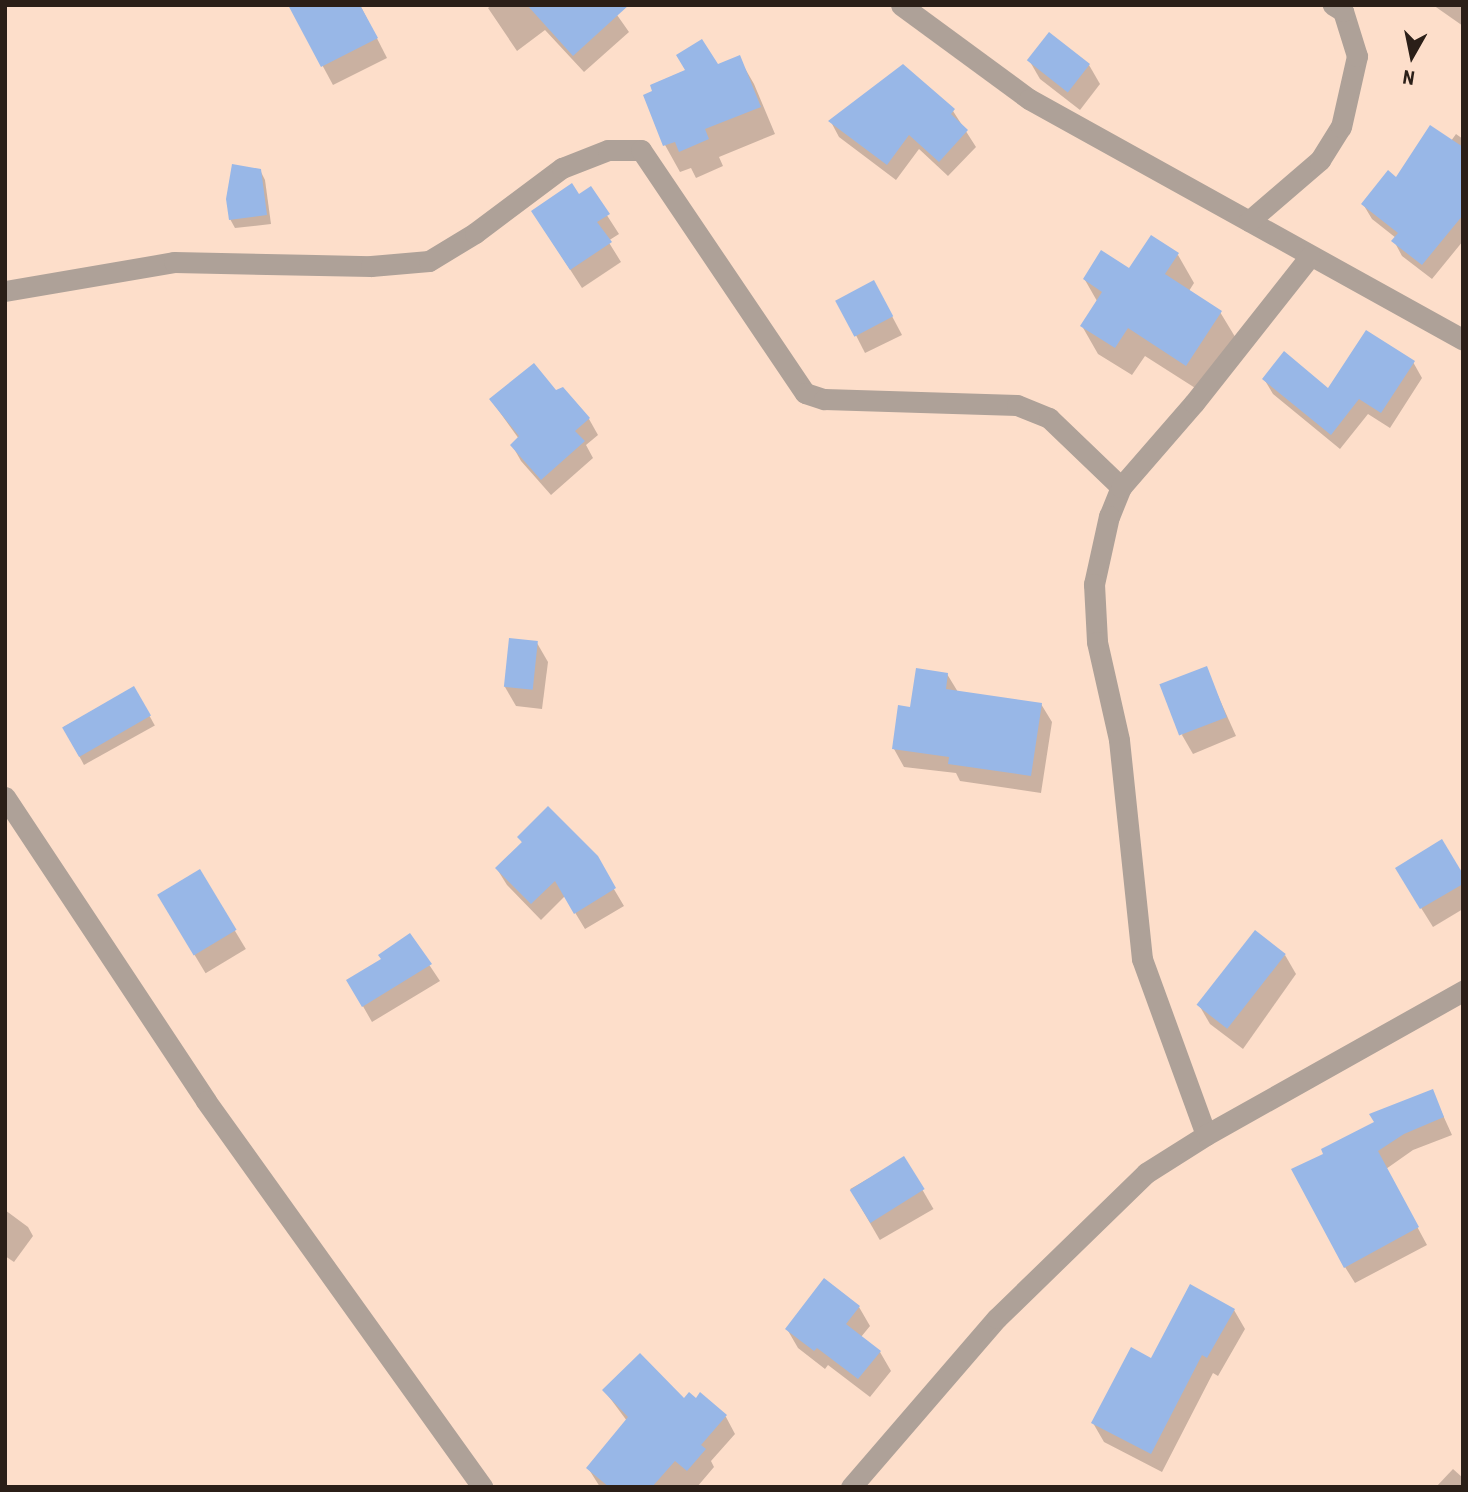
<!DOCTYPE html>
<html>
<head>
<meta charset="utf-8">
<style>
  body { margin:0 }
  #map { position:relative; width:1468px; height:1492px; overflow:hidden; background:#fddeca; font-family:"Roboto Condensed",sans-serif }
  div>[style] { position:absolute }
  .shadow>* { inset:0; background:#0003; transform-origin:0 0 }
  .building>* { inset:0; background:#98b7e7; transform-origin:0 0 }
  .minor>* { height:21px; margin:-10.5px; padding:0 10.5px; transform-origin:10.5px; border-radius:10.5px; background:#aea198 }
  span { translate:-50% -50%; white-space:nowrap; text-align:center; line-height:1.15; -webkit-text-stroke:7px #fddeca; paint-order:stroke }
  .frame { position:absolute; inset:0; border:7px solid #2b1f18; pointer-events:none }
  .north { position:absolute; left:1377px; top:21px; width:70px; height:70px; -webkit-text-stroke:5px #fddeca; paint-order:stroke; rotate:189deg; font-size:19px; font-weight:700; line-height:28px; text-align:center; color:#2b1f18 }
  .north::after { content:''; display:block; margin:auto; width:24px; height:32px; background:#2b1f18; clip-path:polygon(50% 0,100% 100%,50% 72%,0 100%) }
</style>
</head>
<body>
<div id="map">
  <div class="shadow">
    <div style="clip-path:polygon(360px 5px,387px 58px,333px 85px,293px 11px)"></div>
    <div style="clip-path:polygon(492px 5px,610px 5px,629px 32px,584px 72px,545px 30px,517px 51px,488px 8px)"></div>
    <div style="clip-path:polygon(1433px 5px,1463px 5px,1463px 26px)"></div>
    <div style="clip-path:polygon(1050px 34px,1089px 65px,1100px 84px,1080px 110px,1040px 79px,1029px 60px)"></div>
    <div style="clip-path:polygon(739px 58px,754px 84px,775px 134px,719px 157px,723px 166px,696px 178px,691px 168px,680px 172px,665px 145px,687px 71px,718px 66px)"></div>
    <div style="clip-path:polygon(953px 111px,976px 147px,948px 176px,919px 149px,896px 180px,839px 137px,831px 122px)"></div>
    <div style="clip-path:polygon(1456px 134px,1463px 139px,1463px 241px,1432px 279px,1402px 256px,1394px 241px,1396px 238px,1372px 219px,1363px 204px,1451px 141px)"></div>
    <div style="clip-path:polygon(260px 170px,265px 180px,271px 224px,235px 228px,230px 219px)"></div>
    <div style="clip-path:polygon(590px 189px,619px 234px,608px 241px,621px 262px,582px 288px,533px 212px,579px 197px)"></div>
    <div style="clip-path:polygon(1178px 255px,1194px 283px,1189px 291px,1220px 312px,1237px 340px,1203px 393px,1145px 356px,1132px 375px,1098px 354px,1082px 326px,1097px 301px,1085px 280px,1130px 270px)"></div>
    <div style="clip-path:polygon(838px 300px,884px 301px,902px 335px,865px 353px)"></div>
    <div style="clip-path:polygon(1413px 362px,1422px 378px,1390px 428px,1368px 414px,1340px 449px,1273px 394px,1264px 379px,1328px 391px)"></div>
    <div style="clip-path:polygon(556px 392px,589px 419px,598px 435px,586px 445px,593px 458px,551px 495px,521px 461px,512px 445px,519px 439px,491px 400px)"></div>
    <div style="clip-path:polygon(537px 643px,548px 662px,542px 709px,516px 706px,505px 687px)"></div>
    <div style="clip-path:polygon(1206px 669px,1236px 736px,1193px 754px,1182px 735px)"></div>
    <div style="clip-path:polygon(947px 674px,958px 692px,1041px 704px,1052px 722px,1041px 793px,960px 781px,956px 773px,904px 767px,894px 749px,912px 709px)"></div>
    <div style="left:134px;top:688px;width:43px;height:81px;rotate:61deg"></div>
    <div style="clip-path:polygon(519px 837px,596px 859px,624px 906px,585px 929px,565px 896px,541px 920px,507px 885px,497px 869px,523px 844px)"></div>
    <div style="left:199px;top:871px;width:91px;height:47px;rotate:59deg"></div>
    <div style="clip-path:polygon(1463px 877px,1463px 909px,1433px 927px,1408px 887px)"></div>
    <div style="clip-path:polygon(410px 936px,440px 981px,372px 1022px,348px 980px,383px 960px)"></div>
    <div style="clip-path:polygon(1285px 955px,1296px 974px,1243px 1049px,1210px 1024px,1199px 1005px)"></div>
    <div style="clip-path:polygon(1432px 1091px,1452px 1135px,1413px 1150px,1386px 1169px,1427px 1245px,1355px 1283px,1345px 1267px,1326px 1155px)"></div>
    <div style="left:904px;top:1158px;width:59px;height:62px;rotate:60deg"></div>
    <div style="clip-path:polygon(5px 1210px,28px 1227px,33px 1236px,14px 1262px,5px 1256px)"></div>
    <div style="clip-path:polygon(859px 1307px,870px 1326px,861px 1337px,880px 1352px,891px 1371px,870px 1397px,828px 1365px,825px 1369px,798px 1348px,787px 1329px)"></div>
    <div style="clip-path:polygon(1234px 1310px,1245px 1329px,1218px 1376px,1213px 1373px,1162px 1472px,1104px 1442px,1093px 1423px,1152px 1360px)"></div>
    <div style="clip-path:polygon(604px 1390px,684px 1400px,696px 1400px,700px 1395px,726px 1417px,735px 1434px,711px 1461px,714px 1467px,697px 1487px,600px 1487px,588px 1468px,627px 1421px)"></div>
    <div style="clip-path:polygon(1453px 1469px,1463px 1478px,1463px 1487px,1436px 1487px)"></div>
  </div>
  <div class="building">
    <div style="clip-path:polygon(288px 5px,360px 5px,378px 38px,321px 67px)"></div>
    <div style="clip-path:polygon(527px 5px,629px 5px,573px 56px)"></div>
    <div style="left:1049px;top:32px;width:52px;height:36px;rotate:38deg"></div>
    <div style="clip-path:polygon(702px 39px,718px 64px,740px 55px,761px 107px,705px 129px,709px 139px,679px 152px,675px 142px,663px 146px,643px 95px,652px 91px,650px 85px,685px 70px,676px 55px)"></div>
    <div style="clip-path:polygon(903px 64px,955px 109px,951px 114px,968px 130px,939px 162px,909px 135px,887px 165px,828px 121px)"></div>
    <div style="clip-path:polygon(1430px 125px,1463px 147px,1463px 215px,1422px 265px,1391px 241px,1398px 233px,1361px 204px,1388px 170px,1396px 177px)"></div>
    <div style="clip-path:polygon(232px 164px,261px 169px,267px 215px,229px 220px,226px 199px)"></div>
    <div style="clip-path:polygon(572px 183px,579px 194px,591px 186px,610px 214px,597px 222px,612px 242px,570px 270px,531px 211px)"></div>
    <div style="clip-path:polygon(1151px 235px,1179px 253px,1165px 274px,1222px 311px,1186px 366px,1128px 328px,1115px 348px,1080px 326px,1102px 292px,1083px 279px,1101px 250px,1129px 268px)"></div>
    <div style="left:874px;top:280px;width:41px;height:44px;rotate:62deg"></div>
    <div style="clip-path:polygon(1366px 330px,1415px 361px,1381px 413px,1359px 399px,1331px 435px,1262px 379px,1284px 351px,1328px 388px)"></div>
    <div style="clip-path:polygon(534px 363px,556px 390px,563px 387px,590px 418px,575px 431px,585px 441px,541px 480px,510px 445px,519px 436px,489px 399px)"></div>
    <div style="left:509px;top:638px;width:29px;height:49px;rotate:6deg"></div>
    <div style="left:1207px;top:666px;width:55px;height:51px;rotate:69deg"></div>
    <div style="clip-path:polygon(916px 668px,948px 673px,946px 689px,1042px 703px,1031px 776px,948px 764px,949px 757px,892px 749px,898px 705px,910px 707px)"></div>
    <div style="left:134px;top:686px;width:34px;height:83px;rotate:60deg"></div>
    <div style="clip-path:polygon(548px 806px,598px 856px,616px 888px,574px 914px,555px 881px,531px 904px,495px 868px,522px 842px,517px 837px)"></div>
    <div style="clip-path:polygon(1442px 839px,1463px 874px,1463px 884px,1420px 909px,1395px 868px)"></div>
    <div style="left:200px;top:869px;width:71px;height:50px;rotate:59deg"></div>
    <div style="left:1255px;top:930px;width:39px;height:95px;rotate:38deg"></div>
    <div style="clip-path:polygon(410px 933px,432px 964px,362px 1007px,346px 980px,381px 959px,378px 955px)"></div>
    <div style="clip-path:polygon(1433px 1089px,1444px 1117px,1404px 1134px,1378px 1151px,1419px 1227px,1344px 1268px,1291px 1169px,1323px 1154px,1321px 1149px,1374px 1122px,1369px 1114px)"></div>
    <div style="left:904px;top:1156px;width:39px;height:64px;rotate:58deg"></div>
    <div style="clip-path:polygon(824px 1278px,860px 1306px,846px 1324px,881px 1351px,858px 1379px,817px 1348px,814px 1351px,785px 1329px)"></div>
    <div style="clip-path:polygon(1190px 1284px,1235px 1309px,1207px 1358px,1202px 1355px,1151px 1454px,1091px 1423px,1131px 1347px,1151px 1358px)"></div>
    <div style="clip-path:polygon(640px 1353px,684px 1398px,689px 1392px,696px 1398px,700px 1392px,727px 1415px,701px 1445px,706px 1449px,687px 1471px,675px 1461px,652px 1487px,609px 1487px,586px 1468px,628px 1417px,602px 1390px)"></div>
  </div>
  <div class="minor">
    <div style="left:901px;top:5px;width:159px;rotate:36.3deg"></div>
    <div style="left:1029px;top:99px;width:496px;rotate:29deg"></div>
    <div style="left:1249px;top:221px;width:94px;rotate:-40.7deg"></div>
    <div style="left:1320px;top:160px;width:39px;rotate:-58deg"></div>
    <div style="left:1341px;top:127px;width:73px;rotate:-77.3deg"></div>
    <div style="left:1357px;top:56px;width:47px;rotate:-107.3deg"></div>
    <div style="left:1343px;top:11px;width:12px;rotate:-149deg"></div>
    <div style="left:5px;top:291px;width:171px;rotate:-9.7deg"></div>
    <div style="left:174px;top:262px;width:197px;rotate:1.2deg"></div>
    <div style="left:371px;top:266px;width:58px;rotate:-4.9deg"></div>
    <div style="left:429px;top:261px;width:54px;rotate:-31.3deg"></div>
    <div style="left:475px;top:233px;width:109px;rotate:-36.8deg"></div>
    <div style="left:562px;top:168px;width:49px;rotate:-21.4deg"></div>
    <div style="left:608px;top:150px;width:33px"></div>
    <div style="left:641px;top:150px;width:293px;rotate:56deg"></div>
    <div style="left:805px;top:393px;width:20px;rotate:18deg"></div>
    <div style="left:824px;top:399px;width:193px;rotate:1.8deg"></div>
    <div style="left:1017px;top:405px;width:35px;rotate:22deg"></div>
    <div style="left:1049px;top:418px;width:100px;rotate:43.8deg"></div>
    <div style="left:1121px;top:487px;width:31px;rotate:112deg"></div>
    <div style="left:1109px;top:516px;width:70px;rotate:102.4deg"></div>
    <div style="left:1094px;top:584px;width:58px;rotate:87deg"></div>
    <div style="left:1097px;top:642px;width:100px;rotate:77.3deg"></div>
    <div style="left:1119px;top:740px;width:220px;rotate:84deg"></div>
    <div style="left:1142px;top:959px;width:187px;rotate:70deg"></div>
    <div style="left:1121px;top:487px;width:111px;rotate:-49deg"></div>
    <div style="left:1194px;top:403px;width:187px;rotate:-51.7deg"></div>
    <div style="left:5px;top:797px;width:364px;rotate:56.5deg"></div>
    <div style="left:206px;top:1101px;width:475px;rotate:54.4deg"></div>
    <div style="left:851px;top:1487px;width:223px;rotate:-49.2deg"></div>
    <div style="left:997px;top:1318px;width:208px;rotate:-44.2deg"></div>
    <div style="left:1146px;top:1173px;width:71px;rotate:-32.3deg"></div>
    <div style="left:1206px;top:1135px;width:295px;rotate:-29.3deg"></div>
  </div>
  <div class="frame"></div>
  <div class="north">N</div>
</div>
</body>
</html>
